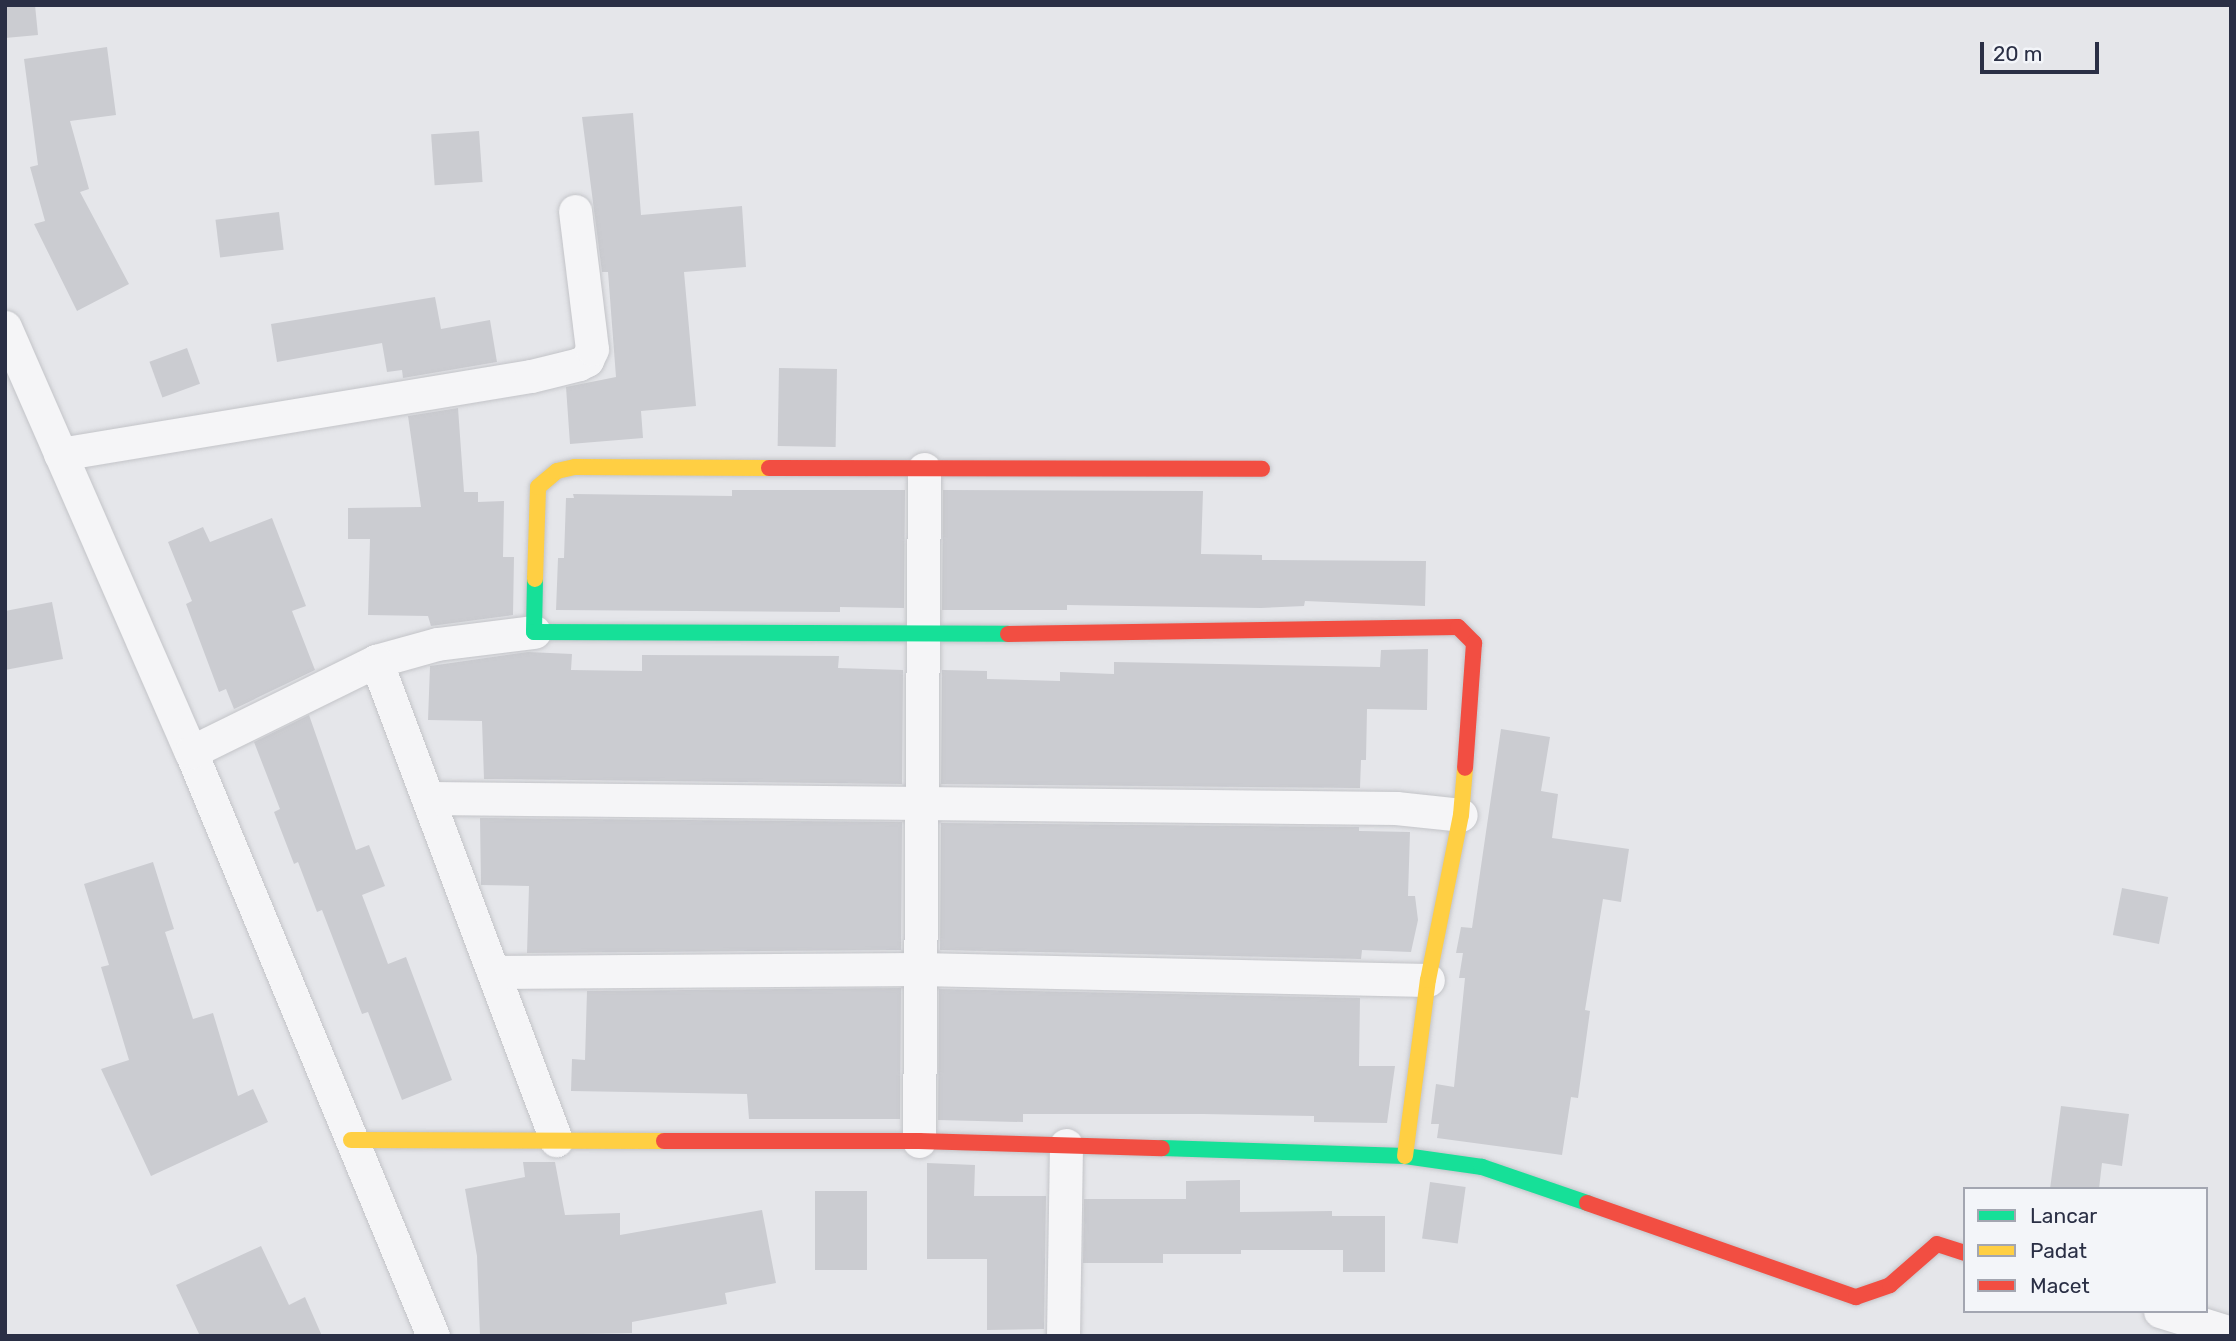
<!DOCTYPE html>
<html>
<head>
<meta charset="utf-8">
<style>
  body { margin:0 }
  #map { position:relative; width:2236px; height:1341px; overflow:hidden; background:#e5e6ea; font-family:Rubik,sans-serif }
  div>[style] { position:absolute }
  .building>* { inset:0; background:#cbccd1; transform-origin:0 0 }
  .roads { filter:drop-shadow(0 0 2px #c3c4c8) drop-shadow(0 0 2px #c3c4c8) }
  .street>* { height:33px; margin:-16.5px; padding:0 16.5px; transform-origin:16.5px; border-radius:16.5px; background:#f5f5f7 }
  .fast>* { height:16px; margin:-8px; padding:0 8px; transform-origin:8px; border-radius:8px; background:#16e098 }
  .slow>* { height:16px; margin:-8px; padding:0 8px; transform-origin:8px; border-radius:8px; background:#ffcf43 }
  .jam>* { height:16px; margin:-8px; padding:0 8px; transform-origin:8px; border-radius:8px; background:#f24e42 }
  span { translate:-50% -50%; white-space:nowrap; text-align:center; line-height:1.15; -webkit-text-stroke:5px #f3f5f9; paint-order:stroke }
  .frame { position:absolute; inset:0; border:7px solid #2a2f45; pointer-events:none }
  .legend { position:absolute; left:1963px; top:1187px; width:245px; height:126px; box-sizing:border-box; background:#f3f5f9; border:2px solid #a3a6b1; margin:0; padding:9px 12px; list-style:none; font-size:21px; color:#2a2f45 }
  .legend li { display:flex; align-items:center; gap:14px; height:35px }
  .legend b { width:35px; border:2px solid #a3a6b1 }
  .scale { position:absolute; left:1980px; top:42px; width:119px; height:32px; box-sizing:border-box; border:4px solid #2a2f45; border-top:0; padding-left:9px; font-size:21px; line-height:24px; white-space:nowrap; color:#2a2f45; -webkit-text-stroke:5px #f3f5f9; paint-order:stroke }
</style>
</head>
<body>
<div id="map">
  <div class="building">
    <div style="clip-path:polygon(5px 5px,35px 5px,38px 35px,5px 38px)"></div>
    <div style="clip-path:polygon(107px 47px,116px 115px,70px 121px,89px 189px,80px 192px,129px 284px,77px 311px,34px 224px,45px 221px,30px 167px,38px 165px,24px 59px)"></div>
    <div style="clip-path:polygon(633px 113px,641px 215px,742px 206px,746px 267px,684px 272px,696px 406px,641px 411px,643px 438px,570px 444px,566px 387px,616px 377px,608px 272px,602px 272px,582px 117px)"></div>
    <div style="left:479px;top:131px;width:51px;height:48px;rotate:86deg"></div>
    <div style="left:279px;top:212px;width:38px;height:64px;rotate:83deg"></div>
    <div style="clip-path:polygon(435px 297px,441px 329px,490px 320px,497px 362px,403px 378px,402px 370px,387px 372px,382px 343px,277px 362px,271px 324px)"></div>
    <div style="left:187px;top:348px;width:38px;height:40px;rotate:70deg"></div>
    <div style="left:779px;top:368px;width:58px;height:78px;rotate:1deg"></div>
    <div style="clip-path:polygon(458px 408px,464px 492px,478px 492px,478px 502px,504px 501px,503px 557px,514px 557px,513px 615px,431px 626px,428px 616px,368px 615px,370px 539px,348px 539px,348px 508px,421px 507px,408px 416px)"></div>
    <div style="clip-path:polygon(732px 490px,905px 490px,904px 608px,840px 607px,840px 612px,556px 610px,558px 558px,564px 558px,566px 498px,574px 498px,573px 494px,732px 496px)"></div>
    <div style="clip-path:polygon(943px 490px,1203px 491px,1201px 554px,1262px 555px,1262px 560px,1426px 561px,1425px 606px,1305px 601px,1304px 606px,1261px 608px,1067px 605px,1067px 610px,942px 610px)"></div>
    <div style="clip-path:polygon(272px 518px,306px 606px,292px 611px,315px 670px,234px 709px,226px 689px,219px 692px,186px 604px,192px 601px,168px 542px,203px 527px,210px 542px)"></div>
    <div style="clip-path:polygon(52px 602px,63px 659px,5px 670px,5px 611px)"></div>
    <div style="clip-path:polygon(1428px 649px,1427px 710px,1367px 709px,1366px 760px,1361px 760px,1360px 788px,941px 784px,942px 670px,987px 671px,987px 679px,1060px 681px,1060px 672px,1114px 674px,1114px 662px,1380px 667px,1381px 650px)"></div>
    <div style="clip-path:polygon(528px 652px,572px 654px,571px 670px,642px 671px,642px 655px,839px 656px,838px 668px,903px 670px,902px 784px,484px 779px,482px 721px,428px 720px,430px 666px)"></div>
    <div style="clip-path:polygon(309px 715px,356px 850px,369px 845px,385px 886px,362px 895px,388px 964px,406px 957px,452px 1080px,402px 1100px,368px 1012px,362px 1014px,322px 910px,317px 912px,298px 862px,294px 864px,274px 812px,280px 809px,254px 742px)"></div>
    <div style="clip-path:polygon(1501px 729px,1550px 737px,1541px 791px,1558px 794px,1552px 838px,1629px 849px,1621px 902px,1603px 899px,1585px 1010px,1590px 1011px,1578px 1098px,1571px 1097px,1562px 1155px,1437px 1138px,1439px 1124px,1431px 1124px,1436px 1084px,1454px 1087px,1465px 978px,1459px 978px,1463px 953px,1456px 953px,1461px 927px,1472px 928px)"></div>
    <div style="clip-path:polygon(480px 818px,902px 822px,901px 950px,527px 953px,529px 886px,481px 885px)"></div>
    <div style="clip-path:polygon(941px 823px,1359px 827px,1359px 831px,1410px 832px,1408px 896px,1415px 896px,1418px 920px,1411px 952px,1362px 950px,1361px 959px,940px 950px)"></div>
    <div style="clip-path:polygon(153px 862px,174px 929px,165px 932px,193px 1019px,213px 1013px,238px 1096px,253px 1089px,268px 1122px,151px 1176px,101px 1069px,129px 1060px,101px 967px,109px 965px,84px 884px)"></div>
    <div style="left:2122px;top:888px;width:47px;height:48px;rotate:11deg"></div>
    <div style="clip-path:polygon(901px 988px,900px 1119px,749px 1119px,747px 1094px,571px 1091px,572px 1059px,585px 1060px,587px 991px)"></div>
    <div style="clip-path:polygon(939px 989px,1360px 998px,1359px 1066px,1395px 1066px,1387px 1123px,1314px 1122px,1314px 1116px,1203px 1114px,1023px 1114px,1023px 1122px,938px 1120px)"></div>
    <div style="clip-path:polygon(2061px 1106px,2129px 1114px,2122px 1166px,2102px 1163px,2099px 1189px,2050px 1189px)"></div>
    <div style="clip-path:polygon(523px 1162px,555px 1162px,565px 1215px,620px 1213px,620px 1235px,762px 1210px,776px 1283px,725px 1293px,727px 1304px,632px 1322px,632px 1333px,480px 1336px,477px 1256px,465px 1189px,525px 1177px)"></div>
    <div style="clip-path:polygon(927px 1163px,975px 1165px,974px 1196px,1046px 1196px,1044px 1329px,987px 1330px,987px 1259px,927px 1259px)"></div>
    <div style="clip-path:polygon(1240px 1180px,1240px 1212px,1332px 1211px,1332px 1216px,1385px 1216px,1385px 1272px,1343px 1272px,1343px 1250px,1241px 1250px,1241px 1254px,1163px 1254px,1163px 1263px,1083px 1263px,1084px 1199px,1186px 1199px,1186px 1181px)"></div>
    <div style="left:1430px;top:1182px;width:36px;height:57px;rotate:8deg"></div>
    <div style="left:867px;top:1191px;width:79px;height:52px;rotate:90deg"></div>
    <div style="clip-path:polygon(261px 1246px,289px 1305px,305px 1297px,322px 1336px,200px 1336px,176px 1285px)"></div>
  </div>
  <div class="roads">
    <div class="street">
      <div style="left:5px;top:327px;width:464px;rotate:66.4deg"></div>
      <div style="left:191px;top:752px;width:632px;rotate:67.49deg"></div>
      <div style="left:60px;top:454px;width:477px;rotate:-9.4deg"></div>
      <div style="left:531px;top:376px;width:49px;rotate:-14deg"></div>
      <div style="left:579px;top:364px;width:9px;rotate:-27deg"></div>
      <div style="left:587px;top:360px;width:12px;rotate:-66deg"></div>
      <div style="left:592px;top:349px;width:139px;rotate:-97deg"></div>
      <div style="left:376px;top:661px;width:63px;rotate:-15.6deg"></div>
      <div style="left:437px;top:644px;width:98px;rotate:-7.1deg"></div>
      <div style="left:191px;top:752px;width:206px;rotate:-26.2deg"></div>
      <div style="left:376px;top:661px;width:512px;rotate:69.4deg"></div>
      <div style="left:428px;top:798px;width:968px;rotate:0.59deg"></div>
      <div style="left:1396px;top:808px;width:65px;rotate:6.1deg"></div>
      <div style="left:493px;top:972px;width:427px;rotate:-0.4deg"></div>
      <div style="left:920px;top:969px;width:508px;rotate:1.24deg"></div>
      <div style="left:919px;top:1141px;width:672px;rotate:-89.57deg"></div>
      <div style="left:2160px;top:1311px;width:74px;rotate:17.2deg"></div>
      <div style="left:1063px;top:1336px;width:191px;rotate:-89.1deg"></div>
    </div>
    <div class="fast">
      <div style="left:535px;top:579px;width:53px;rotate:91.1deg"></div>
      <div style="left:534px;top:632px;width:474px;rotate:0.2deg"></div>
      <div style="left:1162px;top:1148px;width:243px;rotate:1.9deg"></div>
      <div style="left:1405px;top:1156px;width:78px;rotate:8.1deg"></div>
      <div style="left:1482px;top:1167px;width:111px;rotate:18.9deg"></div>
    </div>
    <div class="slow">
      <div style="left:535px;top:579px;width:92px;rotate:-88.1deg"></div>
      <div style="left:538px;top:487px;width:25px;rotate:-40deg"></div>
      <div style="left:557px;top:471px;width:18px;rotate:-13deg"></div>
      <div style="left:575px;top:467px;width:194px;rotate:0.3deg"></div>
      <div style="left:351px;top:1140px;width:313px;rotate:0.2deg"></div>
      <div style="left:1405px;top:1156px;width:177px;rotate:-82.6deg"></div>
      <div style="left:1428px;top:980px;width:168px;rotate:-78.7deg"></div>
      <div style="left:1461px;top:815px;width:47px;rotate:-85.1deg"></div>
    </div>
    <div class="jam">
      <div style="left:769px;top:468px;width:493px;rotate:0.1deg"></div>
      <div style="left:1008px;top:634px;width:450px;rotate:-0.9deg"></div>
      <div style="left:1458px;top:627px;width:23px;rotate:45deg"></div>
      <div style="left:1474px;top:643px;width:125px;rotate:94.1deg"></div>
      <div style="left:664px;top:1141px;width:255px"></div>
      <div style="left:919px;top:1141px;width:243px;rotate:1.7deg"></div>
      <div style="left:1587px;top:1203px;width:285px;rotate:19.3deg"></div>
      <div style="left:1856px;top:1297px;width:36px;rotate:-19deg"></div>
      <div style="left:1890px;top:1285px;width:62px;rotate:-41.1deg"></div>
      <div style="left:1937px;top:1244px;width:29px;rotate:18deg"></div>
    </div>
  </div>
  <div class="frame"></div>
  <ul class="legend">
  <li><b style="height:9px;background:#16e098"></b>Lancar</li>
  <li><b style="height:9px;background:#ffcf43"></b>Padat</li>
  <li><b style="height:9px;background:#f24e42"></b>Macet</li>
  </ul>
  <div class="scale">20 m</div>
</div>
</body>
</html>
